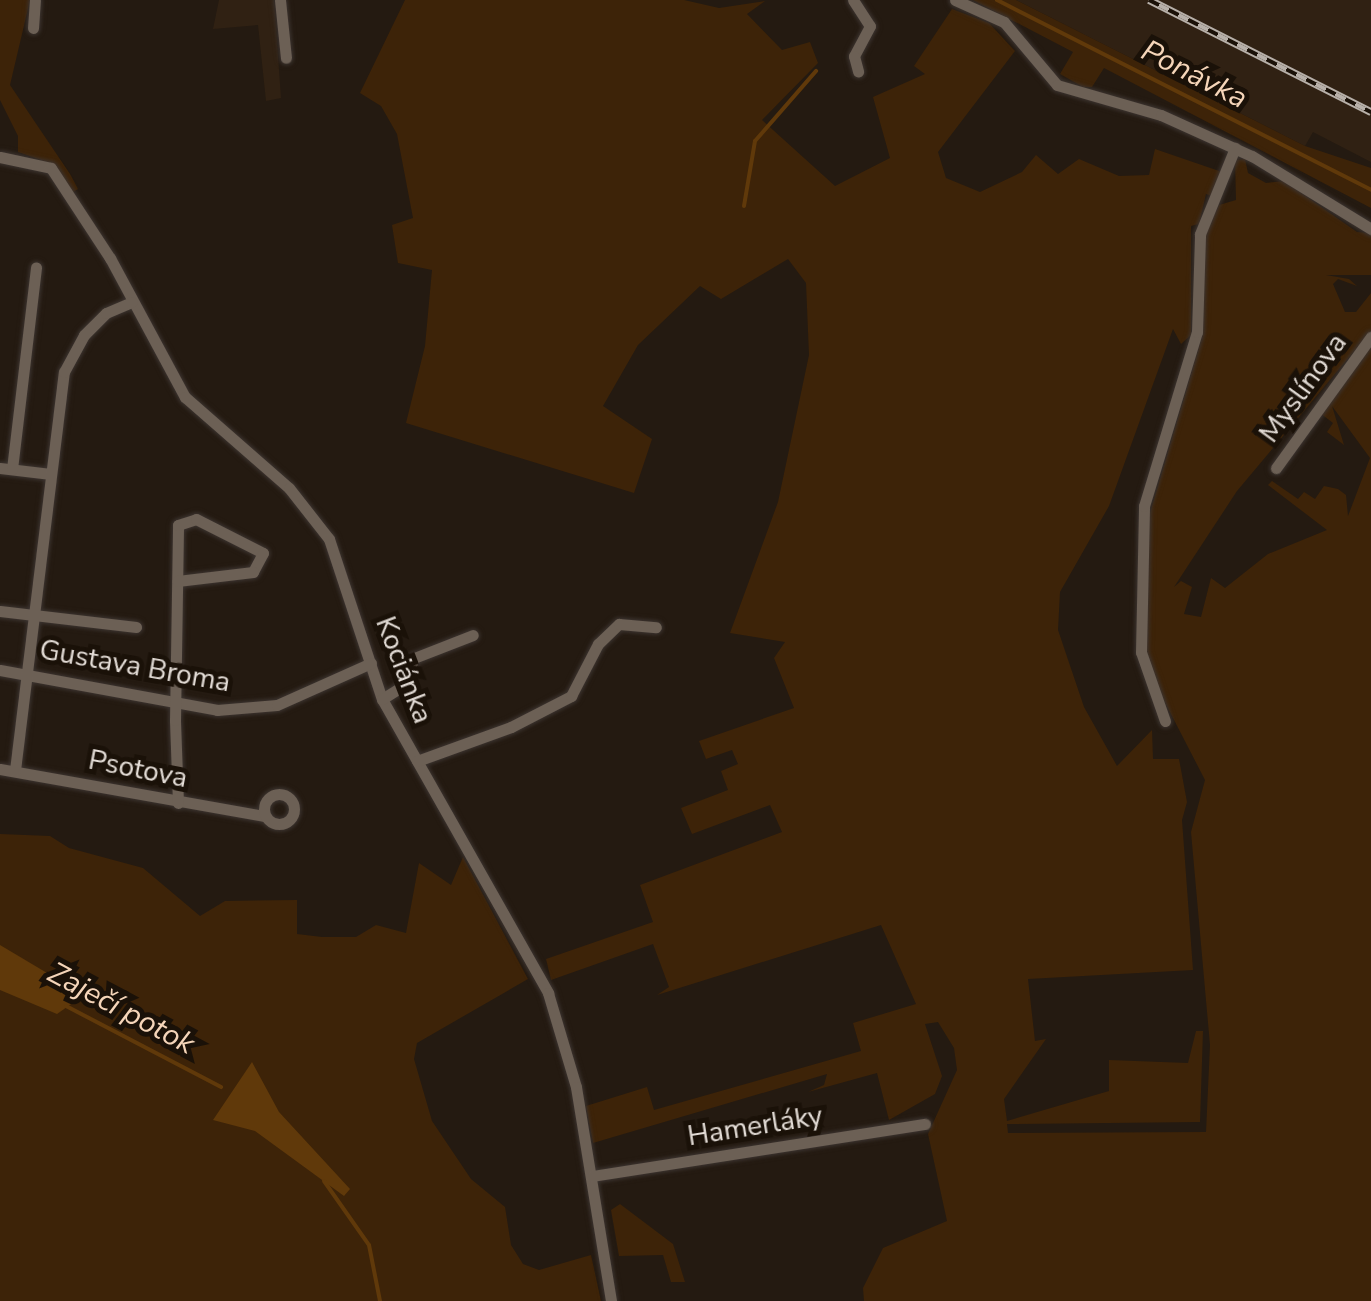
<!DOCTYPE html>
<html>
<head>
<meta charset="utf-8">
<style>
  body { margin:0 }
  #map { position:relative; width:1371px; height:1301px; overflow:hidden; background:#241a11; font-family:"Nunito Sans",sans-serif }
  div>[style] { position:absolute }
  .built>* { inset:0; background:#302113 }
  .green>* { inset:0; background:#3d2308 }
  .water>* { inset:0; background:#60390a }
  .stream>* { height:4px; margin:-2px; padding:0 2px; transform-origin:2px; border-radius:2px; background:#60390a }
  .roads { filter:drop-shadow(0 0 2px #3c3430) drop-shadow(0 0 2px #3c3430) }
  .minor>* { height:11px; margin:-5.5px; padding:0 5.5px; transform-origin:5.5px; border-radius:5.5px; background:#6c6055 }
  .minor>.ring { margin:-5.5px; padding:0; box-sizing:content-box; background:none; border:11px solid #6c6055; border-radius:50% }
  .rail>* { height:8px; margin-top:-4px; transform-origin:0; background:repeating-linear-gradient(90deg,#1a1108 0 11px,#b7b0a9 0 22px); box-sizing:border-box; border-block:2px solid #b7b0a9 }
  span { translate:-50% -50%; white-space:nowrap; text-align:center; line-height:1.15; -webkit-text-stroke:10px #1a1108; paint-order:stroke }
  .street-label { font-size:28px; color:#e3dcd6 }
  .water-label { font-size:30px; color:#f5d5b9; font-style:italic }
</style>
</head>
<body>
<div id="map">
  <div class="built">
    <div style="clip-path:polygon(219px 0,274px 0,281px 98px,266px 101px,258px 25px,213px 29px)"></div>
    <div style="clip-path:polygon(1016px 0,1371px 0,1371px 162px,1313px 132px,1305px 146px)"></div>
  </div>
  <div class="green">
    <div style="clip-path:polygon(0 0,30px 0,10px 85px,70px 174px,78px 189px,73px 192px,47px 162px,18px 152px,18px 136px,0 100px)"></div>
    <div style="clip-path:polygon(405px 0,684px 0,719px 8px,765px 1px,747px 14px,782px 50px,810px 42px,818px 63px,762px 120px,835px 186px,890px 158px,873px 97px,925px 74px,914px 66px,952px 9px,989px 23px,1015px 51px,938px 152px,946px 178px,980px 192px,1022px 172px,1036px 155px,1058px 174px,1079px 159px,1119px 176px,1149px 175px,1155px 149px,1222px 172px,1212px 196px,1206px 194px,1199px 224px,1191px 226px,1191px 335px,1181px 344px,1173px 329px,1109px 506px,1060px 592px,1058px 630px,1084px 707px,1117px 766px,1152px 730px,1153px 759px,1179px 759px,1187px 802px,1182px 820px,1193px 970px,1028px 979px,1035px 1041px,1046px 1039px,1004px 1099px,1007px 1121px,1109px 1091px,1109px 1060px,1188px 1063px,1196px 1031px,1203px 1031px,1200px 1122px,1007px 1124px,1008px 1133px,1206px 1132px,1210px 1045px,1191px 832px,1205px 780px,1157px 687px,1145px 647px,1147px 523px,1203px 334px,1204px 237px,1219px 205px,1236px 200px,1235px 160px,1245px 159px,1248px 173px,1266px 183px,1284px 181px,1357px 232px,1371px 233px,1371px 275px,1326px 275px,1349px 279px,1357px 286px,1338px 279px,1333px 284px,1345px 312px,1356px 312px,1371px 293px,1371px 331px,1237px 491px,1174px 587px,1181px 581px,1192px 587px,1184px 614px,1201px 617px,1211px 578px,1225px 588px,1268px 554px,1327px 530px,1268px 485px,1272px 481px,1298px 499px,1304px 492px,1315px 499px,1324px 486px,1338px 489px,1346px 495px,1348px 516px,1370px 458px,1332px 406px,1344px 445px,1327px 432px,1333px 423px,1320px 413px,1371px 345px,1371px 1301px,864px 1301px,863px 1288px,883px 1248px,947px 1221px,928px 1134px,957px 1070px,954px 1048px,938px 1022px,925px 1024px,942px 1076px,935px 1094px,889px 1120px,877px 1073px,808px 1092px,824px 1085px,827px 1074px,593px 1143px,586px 1106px,647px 1087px,654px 1110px,861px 1051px,853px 1023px,916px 1004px,881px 925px,657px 995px,669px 987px,653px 944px,551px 980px,546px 959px,653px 922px,640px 885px,782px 832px,770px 805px,692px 834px,681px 808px,728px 790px,721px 771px,738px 764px,732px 750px,706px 759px,699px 741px,794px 708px,774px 658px,785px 642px,730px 633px,778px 502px,809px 355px,806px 283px,788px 259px,721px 299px,700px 286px,638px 345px,603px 406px,652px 439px,634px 493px,406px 423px,425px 346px,432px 270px,398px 263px,392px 225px,413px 218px,397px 134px,381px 106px,360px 93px)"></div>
    <div style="clip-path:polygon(973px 0,1016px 0,1305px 146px,1371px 168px,1371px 208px,1104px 68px,1092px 87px,1083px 87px,1060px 74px,1073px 52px)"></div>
    <div style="clip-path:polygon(0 834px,50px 836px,69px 848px,143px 868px,200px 916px,225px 901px,297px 900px,297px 934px,322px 937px,356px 937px,376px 925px,406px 933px,419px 863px,451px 885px,463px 857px,528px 979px,417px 1043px,414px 1059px,432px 1121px,471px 1179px,505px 1207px,511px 1245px,523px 1264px,539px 1270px,591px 1255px,601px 1301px,0 1301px)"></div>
    <div style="clip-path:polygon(620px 1204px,673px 1244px,685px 1282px,671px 1282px,663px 1255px,619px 1256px,611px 1210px)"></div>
  </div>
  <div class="water">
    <div style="clip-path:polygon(0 945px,79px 992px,74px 1002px,57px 1014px,0 990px)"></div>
    <div style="clip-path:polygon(252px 1062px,279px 1112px,350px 1189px,344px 1196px,255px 1131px,213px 1120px)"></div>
  </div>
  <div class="stream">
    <div style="left:997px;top:0;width:419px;rotate:26.9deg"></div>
    <div style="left:744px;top:206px;width:66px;rotate:-80.4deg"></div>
    <div style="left:755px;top:141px;width:93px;rotate:-48.9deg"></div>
    <div style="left:66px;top:1006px;width:175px;rotate:27.6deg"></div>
    <div style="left:324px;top:1181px;width:78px;rotate:54.9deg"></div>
    <div style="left:369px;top:1245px;width:57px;rotate:78.9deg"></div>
  </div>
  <div class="roads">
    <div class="minor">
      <div style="left:280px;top:0;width:58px;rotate:84.1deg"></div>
      <div style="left:853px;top:0;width:31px;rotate:57deg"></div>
      <div style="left:870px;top:26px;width:34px;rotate:118deg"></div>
      <div style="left:854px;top:56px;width:16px;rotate:75deg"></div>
      <div style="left:955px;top:0;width:54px;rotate:24.2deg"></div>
      <div style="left:1004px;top:22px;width:82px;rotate:49.9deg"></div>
      <div style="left:1057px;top:85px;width:108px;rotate:16.1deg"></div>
      <div style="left:1161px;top:115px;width:100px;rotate:24.3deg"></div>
      <div style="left:1252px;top:156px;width:140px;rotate:31.5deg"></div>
      <div style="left:33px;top:28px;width:28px;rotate:-86deg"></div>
      <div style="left:0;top:157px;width:52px;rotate:12.2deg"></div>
      <div style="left:51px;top:168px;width:108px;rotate:56.8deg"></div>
      <div style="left:110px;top:258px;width:158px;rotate:61.7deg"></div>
      <div style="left:185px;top:397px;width:138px;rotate:41.2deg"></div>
      <div style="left:289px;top:488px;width:65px;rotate:51.9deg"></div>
      <div style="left:329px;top:539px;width:169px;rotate:71.7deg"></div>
      <div style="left:382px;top:699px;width:338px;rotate:60.5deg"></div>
      <div style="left:548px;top:993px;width:98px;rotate:73.4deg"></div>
      <div style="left:576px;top:1087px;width:217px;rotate:80.7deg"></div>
      <div style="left:0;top:468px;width:51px;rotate:6.7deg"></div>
      <div style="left:1276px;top:468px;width:162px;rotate:-54.1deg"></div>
      <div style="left:12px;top:469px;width:203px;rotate:-83.2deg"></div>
      <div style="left:0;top:611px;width:137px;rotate:6.7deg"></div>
      <div style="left:0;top:670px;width:221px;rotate:10.4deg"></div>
      <div style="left:217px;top:710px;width:60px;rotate:-4.8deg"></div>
      <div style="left:277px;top:705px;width:103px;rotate:-24.1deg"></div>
      <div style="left:382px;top:699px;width:22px;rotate:-32deg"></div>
      <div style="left:401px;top:687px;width:32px;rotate:-66deg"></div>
      <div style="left:414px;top:658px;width:63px;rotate:-21.3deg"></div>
      <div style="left:1165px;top:721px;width:73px;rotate:-109.2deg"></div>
      <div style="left:1141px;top:652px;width:146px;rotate:-88.8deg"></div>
      <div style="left:1144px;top:506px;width:182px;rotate:-73.1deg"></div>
      <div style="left:1197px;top:332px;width:98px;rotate:-88.2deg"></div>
      <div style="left:1200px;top:234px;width:93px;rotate:-67.9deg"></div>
      <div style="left:417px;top:761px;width:100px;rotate:-19.9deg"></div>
      <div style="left:511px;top:727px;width:68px;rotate:-27.3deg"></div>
      <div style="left:571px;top:696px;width:59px;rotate:-62.6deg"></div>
      <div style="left:598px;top:644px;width:29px;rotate:-44deg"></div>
      <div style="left:619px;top:624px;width:37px;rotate:5deg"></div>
      <div style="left:0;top:769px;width:269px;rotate:10.1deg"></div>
      <div style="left:15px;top:770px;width:401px;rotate:-83deg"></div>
      <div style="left:64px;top:372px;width:42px;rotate:-61.6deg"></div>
      <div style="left:84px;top:335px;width:31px;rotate:-45deg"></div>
      <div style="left:106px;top:313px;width:28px;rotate:-23deg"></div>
      <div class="ring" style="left:264px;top:794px;width:19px;height:19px"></div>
      <div style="left:178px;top:803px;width:83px;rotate:-92.1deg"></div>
      <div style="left:175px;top:720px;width:195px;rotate:-89.1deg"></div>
      <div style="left:178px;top:525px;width:19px;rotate:-18deg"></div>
      <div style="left:196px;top:519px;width:75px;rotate:26.9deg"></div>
      <div style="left:263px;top:553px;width:21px;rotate:118deg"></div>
      <div style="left:253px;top:572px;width:76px;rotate:173.2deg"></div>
      <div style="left:592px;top:1176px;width:337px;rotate:-8.9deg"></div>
    </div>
  </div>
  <div class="rail">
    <div style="left:1149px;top:0;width:249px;rotate:26.8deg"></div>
  </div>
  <div class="street-label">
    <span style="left:1303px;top:388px;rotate:-54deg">Myslínova</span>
    <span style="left:135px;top:666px;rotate:10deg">Gustava Broma</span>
    <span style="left:404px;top:670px;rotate:69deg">Kociánka</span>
    <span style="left:138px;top:769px;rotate:11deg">Psotova</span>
    <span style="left:755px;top:1126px;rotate:-9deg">Hamerláky</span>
  </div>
  <div class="water-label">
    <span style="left:1194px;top:75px;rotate:27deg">Ponávka</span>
    <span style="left:121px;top:1009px;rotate:28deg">Zaječí potok</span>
  </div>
</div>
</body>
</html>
